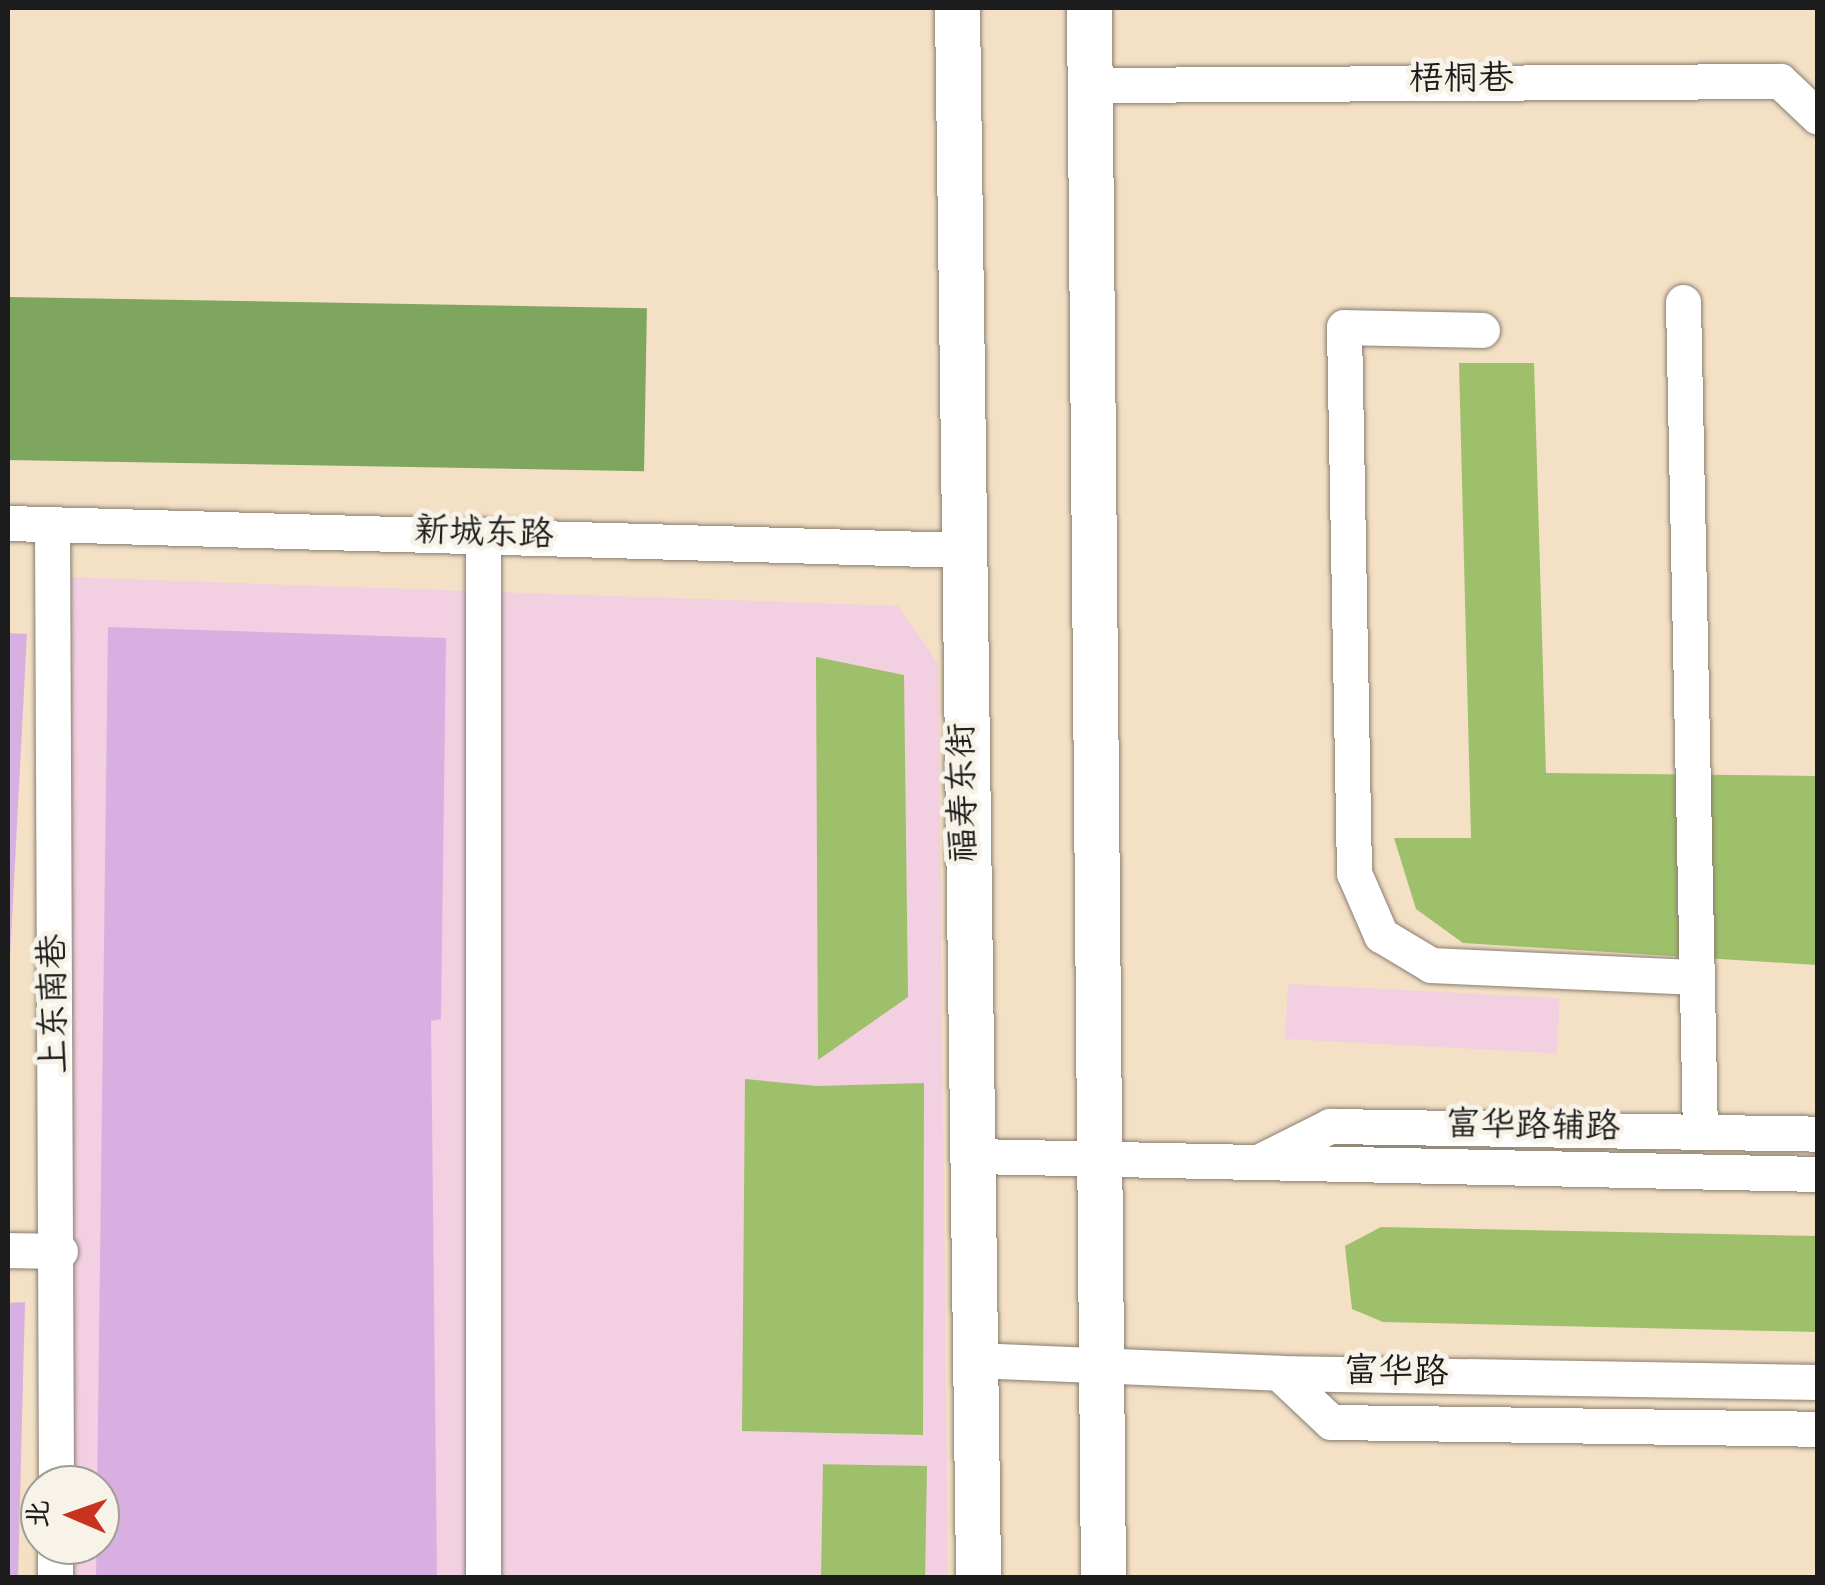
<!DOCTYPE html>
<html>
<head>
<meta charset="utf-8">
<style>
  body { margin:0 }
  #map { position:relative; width:1825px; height:1585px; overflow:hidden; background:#f3e0c5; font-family:Dekko,"LXGW WenKai TC",sans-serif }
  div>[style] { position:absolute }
  .built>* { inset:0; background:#f2cfe1; transform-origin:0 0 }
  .green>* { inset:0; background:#9ec06a; transform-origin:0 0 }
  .forest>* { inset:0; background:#7ea65e; transform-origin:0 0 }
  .building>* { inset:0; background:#d7b0e1; transform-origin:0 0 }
  .roads { filter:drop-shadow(0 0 2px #887e70) drop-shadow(0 0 2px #887e70) }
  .minor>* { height:35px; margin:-17.5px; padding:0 17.5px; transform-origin:17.5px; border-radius:17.5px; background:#fff }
  .major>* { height:45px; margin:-22.5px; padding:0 22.5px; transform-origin:22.5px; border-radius:22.5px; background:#fff }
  span { translate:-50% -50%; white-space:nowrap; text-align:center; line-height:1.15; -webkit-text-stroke:10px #f7f3e8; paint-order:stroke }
  .street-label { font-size:35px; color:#1c1c1c }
  .frame { position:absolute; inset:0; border:10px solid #1c1c1c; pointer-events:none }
  .north { position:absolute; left:20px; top:1465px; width:100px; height:100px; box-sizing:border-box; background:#f7f3e8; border:2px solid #9f9d96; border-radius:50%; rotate:272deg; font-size:28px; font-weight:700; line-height:40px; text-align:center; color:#1c1c1c }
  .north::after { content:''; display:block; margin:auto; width:35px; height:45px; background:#c8321e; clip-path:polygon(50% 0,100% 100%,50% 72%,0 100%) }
</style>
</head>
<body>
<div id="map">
  <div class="built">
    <div style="clip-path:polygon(63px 577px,898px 606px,938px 663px,948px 1577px,57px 1578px,58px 1545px,100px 1545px,100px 1485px,58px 1485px)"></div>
    <div style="left:1288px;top:984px;width:272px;height:55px;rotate:3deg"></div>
  </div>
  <div class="green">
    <div style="clip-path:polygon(1459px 363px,1534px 363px,1546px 773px,1817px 776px,1817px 965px,1463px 943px,1416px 909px,1394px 838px,1471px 838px)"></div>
    <div style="clip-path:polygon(816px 657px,904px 675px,908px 997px,818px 1060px)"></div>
    <div style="clip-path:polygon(745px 1079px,817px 1086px,924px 1083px,923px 1435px,742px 1431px)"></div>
    <div style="clip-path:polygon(1381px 1227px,1817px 1236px,1817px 1332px,1383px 1322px,1352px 1309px,1345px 1246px)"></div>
    <div style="left:927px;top:1466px;width:111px;height:104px;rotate:91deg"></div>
  </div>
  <div class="forest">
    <div style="left:8px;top:297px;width:639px;height:163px;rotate:1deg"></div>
  </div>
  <div class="building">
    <div style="clip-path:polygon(108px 627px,446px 638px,441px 1019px,431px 1021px,437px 1578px,96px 1578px)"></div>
    <div style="left:8px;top:633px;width:19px;height:506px;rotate:3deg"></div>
    <div style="clip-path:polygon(25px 1302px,18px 1578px,8px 1578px,8px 1303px)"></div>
  </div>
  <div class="roads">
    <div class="minor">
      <div style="left:1090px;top:85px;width:690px;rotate:-0.33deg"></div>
      <div style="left:1780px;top:81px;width:52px;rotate:43.5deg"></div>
      <div style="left:1683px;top:302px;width:830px;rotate:88.83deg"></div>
      <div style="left:1482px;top:330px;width:138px;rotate:-178.8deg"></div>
      <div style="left:1344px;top:327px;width:546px;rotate:88.95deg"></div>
      <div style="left:1354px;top:873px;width:68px;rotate:66.5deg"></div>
      <div style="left:1381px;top:935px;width:58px;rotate:31deg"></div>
      <div style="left:1431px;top:965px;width:266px;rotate:2.6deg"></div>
      <div style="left:8px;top:523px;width:953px;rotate:1.62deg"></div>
      <div style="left:52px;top:524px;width:961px;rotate:89.76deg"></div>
      <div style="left:483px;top:535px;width:1043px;rotate:90deg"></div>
      <div style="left:974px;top:1156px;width:844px;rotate:1.22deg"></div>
      <div style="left:1262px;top:1160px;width:76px;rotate:-26.6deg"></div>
      <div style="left:1330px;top:1126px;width:488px;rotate:0.9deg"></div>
      <div style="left:8px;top:1250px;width:52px;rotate:1.1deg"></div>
      <div style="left:974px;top:1360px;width:305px;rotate:2.4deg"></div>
      <div style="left:1279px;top:1373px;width:539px;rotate:0.96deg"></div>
      <div style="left:1279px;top:1373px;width:71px;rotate:43.3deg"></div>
      <div style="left:1331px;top:1422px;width:487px;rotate:0.8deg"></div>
      <div style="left:55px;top:1578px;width:33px;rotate:-90deg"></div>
    </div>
    <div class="major">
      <div style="left:957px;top:8px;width:1570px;rotate:89.23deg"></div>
      <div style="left:1089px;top:8px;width:1570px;rotate:89.49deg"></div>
    </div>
  </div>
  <div class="street-label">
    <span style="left:1461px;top:82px">梧桐巷</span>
    <span style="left:484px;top:536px;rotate:2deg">新城东路</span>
    <span style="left:966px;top:793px;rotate:-91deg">福寿东街</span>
    <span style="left:57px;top:1004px;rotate:-91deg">上东南巷</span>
    <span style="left:1533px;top:1129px;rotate:1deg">富华路辅路</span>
    <span style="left:1396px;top:1375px;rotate:1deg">富华路</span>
  </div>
  <div class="frame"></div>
  <div class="north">北</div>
</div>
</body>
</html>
